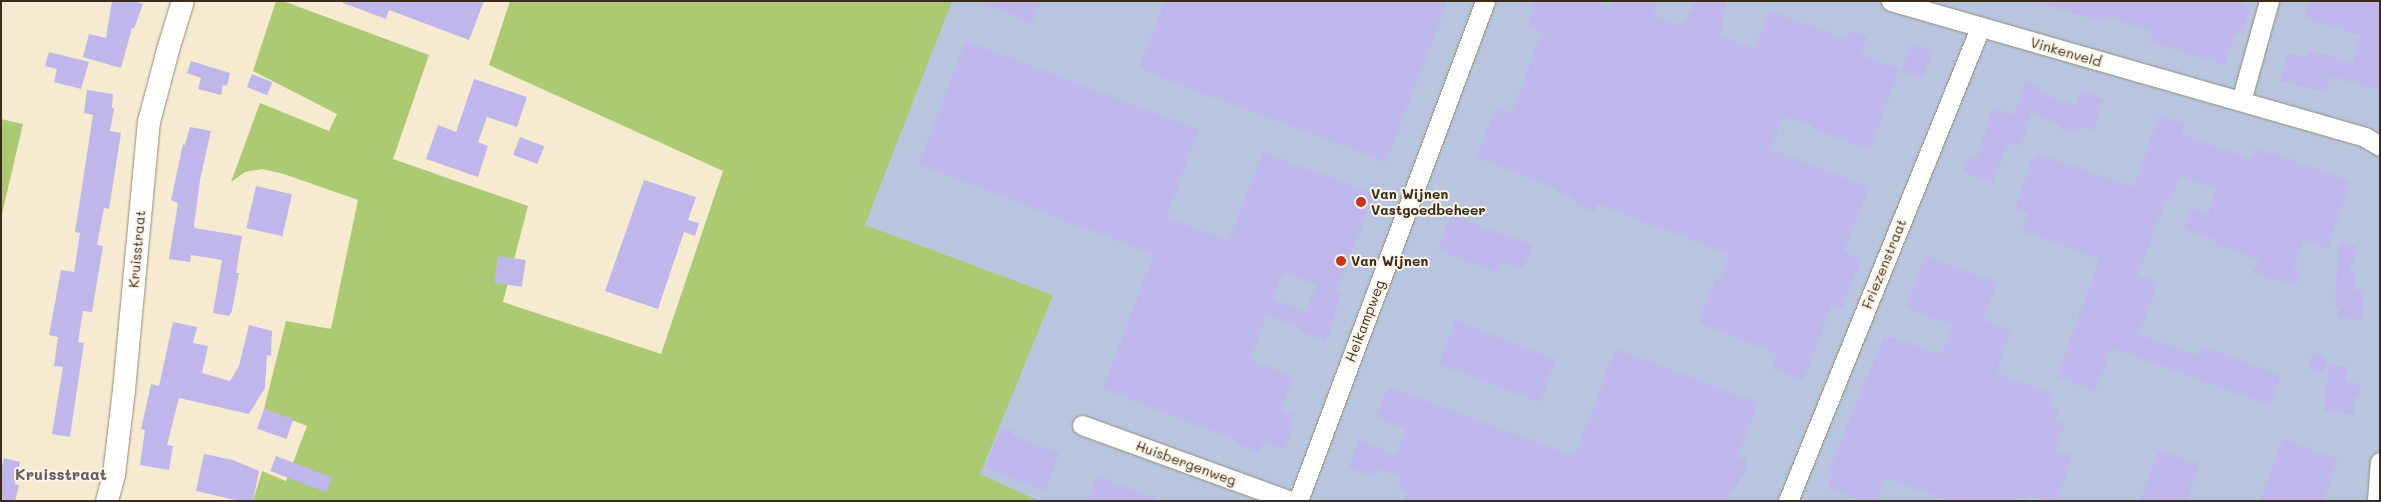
<!DOCTYPE html>
<html>
<head>
<meta charset="utf-8">
<style>
  body { margin:0 }
  #map { position:relative; width:2381px; height:502px; overflow:hidden; background:#f6ead1; font-family:Mali,sans-serif }
  div>[style] { position:absolute }
  .industrial>* { inset:0; background:#b7c5de }
  .green>* { inset:0; background:#acca71 }
  .building>* { inset:0; background:#bfb7eb; transform-origin:0 0 }
  .roads { filter:drop-shadow(0 0 1px #988a78) drop-shadow(0 0 1px #988a78) }
  .minor>* { height:19px; margin:-9.5px; padding:0 9.5px; transform-origin:9.5px; border-radius:9.5px; background:#fff }
  .tertiary>* { height:22px; margin:-11px; padding:0 11px; transform-origin:11px; border-radius:11px; background:#fff }
  .dots>* { width:14px; height:14px; translate:-50% -50%; box-sizing:border-box; border:2px solid #fcf5e5; border-radius:50% }
  span { translate:-50% -50%; white-space:nowrap; text-align:center; line-height:1.15; -webkit-text-stroke:4px #fcf5e5; paint-order:stroke }
  .street-label { font-size:14px; color:#3b2a1e }
  .poi-label { font-size:14px; color:#3b2a1e; font-weight:700 }
  .left { translate:0 -50%; text-align:left }
  .quarter-label { font-size:16px; color:#695b66; font-weight:700 }
  .frame { position:absolute; inset:0; border:2px solid #3b2a1e; pointer-events:none }
</style>
</head>
<body>
<div id="map">
  <div class="industrial">
    <div style="clip-path:polygon(945px 1px,2380px 1px,2380px 501px,1023px 501px,970px 469px,860px 226px)"></div>
  </div>
  <div class="green">
    <div style="clip-path:polygon(276px 1px,283px 1px,429px 55px,393px 159px,528px 206px,503px 302px,661px 354px,723px 171px,489px 65px,510px 1px,952px 1px,865px 225px,1053px 295px,980px 474px,1039px 501px,253px 501px,262px 471px,286px 481px,307px 426px,264px 409px,286px 321px,331px 329px,358px 200px,284px 174px,262px 169px,245px 172px,231px 182px,260px 103px,329px 131px,337px 114px,253px 71px)"></div>
    <div style="clip-path:polygon(1px 119px,23px 124px,1px 218px)"></div>
  </div>
  <div class="building">
    <div style="clip-path:polygon(112px 1px,134px 1px,143px 4px,134px 29px,132px 28px,121px 68px,83px 57px,89px 34px,106px 38px)"></div>
    <div style="clip-path:polygon(343px 1px,484px 1px,469px 40px,389px 10px,386px 19px,343px 3px)"></div>
    <div style="clip-path:polygon(978px 1px,1041px 1px,1032px 23px)"></div>
    <div style="clip-path:polygon(1165px 1px,1448px 1px,1386px 162px,1212px 96px,1211px 98px,1199px 93px,1140px 68px)"></div>
    <div style="clip-path:polygon(1536px 1px,1592px 1px,1611px 8px,1614px 1px,1649px 1px,1658px 4px,1653px 16px,1682px 26px,1697px 1px,1727px 1px,1719px 36px,1755px 49px,1769px 11px,1847px 39px,1850px 31px,1867px 37px,1861px 55px,1899px 69px,1870px 150px,1812px 129px,1813px 126px,1783px 116px,1770px 149px,1869px 187px,1844px 252px,1861px 259px,1842px 308px,1832px 304px,1803px 380px,1772px 369px,1778px 354px,1698px 323px,1716px 278px,1720px 279px,1730px 255px,1598px 204px,1595px 212px,1577px 205px,1574px 198px,1555px 190px,1556px 188px,1477px 158px,1496px 107px,1512px 113px,1542px 33px,1527px 27px)"></div>
    <div style="clip-path:polygon(2047px 1px,2244px 1px,2243px 5px,2250px 7px,2243px 33px,2239px 32px,2231px 45px,2225px 65px,2150px 42px,2153px 31px,2105px 17px,2104px 22px,2046px 5px)"></div>
    <div style="clip-path:polygon(2309px 1px,2380px 1px,2380px 90px,2331px 76px,2326px 92px,2280px 81px,2288px 53px,2308px 58px,2310px 50px,2353px 63px,2361px 35px,2304px 19px)"></div>
    <div style="clip-path:polygon(evenodd,966px 41px,1199px 130px,1166px 217px,1229px 241px,1263px 152px,1374px 194px,1336px 292px,1341px 294px,1326px 341px,1299px 331px,1300px 328px,1267px 315px,1250px 359px,1294px 377px,1281px 410px,1294px 415px,1290px 425px,1293px 426px,1285px 449px,1264px 441px,1260px 453px,1237px 444px,1238px 441px,1103px 389px,1154px 255px,919px 164px,966px 41px,1283px 272px,1317px 285px,1306px 312px,1273px 299px,1283px 272px)"></div>
    <div style="left:1911px;top:44px;width:22px;height:29px;rotate:18deg"></div>
    <div style="clip-path:polygon(49px 52px,89px 62px,81px 89px,54px 82px,57px 69px,45px 66px)"></div>
    <div style="clip-path:polygon(191px 61px,230px 73px,227px 86px,223px 85px,221px 95px,198px 89px,201px 78px,187px 73px)"></div>
    <div style="left:252px;top:74px;width:22px;height:14px;rotate:22deg"></div>
    <div style="clip-path:polygon(474px 79px,527px 97px,517px 127px,487px 117px,478px 142px,488px 146px,478px 177px,426px 159px,438px 125px,456px 132px)"></div>
    <div style="clip-path:polygon(2026px 81px,2041px 86px,2039px 92px,2076px 106px,2081px 91px,2104px 99px,2093px 131px,2081px 126px,2078px 134px,2059px 128px,2060px 124px,2031px 114px,2020px 146px,2008px 142px,1993px 183px,1963px 172px,1968px 157px,1977px 160px,1993px 108px,2014px 115px)"></div>
    <div style="clip-path:polygon(87px 90px,113px 94px,112px 107px,114px 109px,110px 131px,121px 133px,109px 209px,104px 208px,97px 245px,103px 246px,92px 312px,83px 311px,78px 342px,84px 343px,70px 437px,52px 434px,63px 367px,54px 366px,58px 337px,49px 335px,61px 270px,74px 272px,80px 233px,75px 232px,93px 115px,84px 113px)"></div>
    <div style="clip-path:polygon(2160px 115px,2185px 124px,2181px 134px,2251px 159px,2255px 149px,2272px 155px,2273px 153px,2351px 181px,2327px 249px,2304px 240px,2293px 269px,2301px 272px,2296px 285px,2252px 273px,2260px 260px,2214px 243px,2215px 240px,2184px 229px,2191px 208px,2208px 214px,2218px 189px,2180px 176px,2171px 201px,2166px 199px,2138px 275px,2158px 283px,2139px 335px,2198px 356px,2202px 346px,2281px 375px,2270px 405px,2111px 348px,2095px 391px,2057px 377px,2100px 259px,2022px 231px,2029px 214px,2015px 209px,2035px 153px,2134px 187px)"></div>
    <div style="clip-path:polygon(190px 127px,211px 131px,200px 180px,194px 225px,195px 228px,242px 236px,236px 273px,239px 273px,232px 311px,229px 316px,213px 313px,222px 260px,191px 255px,190px 262px,169px 259px,178px 203px,171px 200px,183px 144px,185px 145px)"></div>
    <div style="left:520px;top:137px;width:26px;height:19px;rotate:21deg"></div>
    <div style="clip-path:polygon(644px 180px,696px 197px,688px 220px,699px 223px,695px 236px,684px 232px,658px 309px,605px 291px)"></div>
    <div style="left:256px;top:186px;width:37px;height:43px;rotate:13deg"></div>
    <div style="clip-path:polygon(1452px 215px,1532px 245px,1522px 270px,1502px 262px,1498px 273px,1438px 250px)"></div>
    <div style="clip-path:polygon(2340px 241px,2357px 247px,2349px 272px,2355px 273px,2354px 289px,2364px 290px,2361px 320px,2338px 318px,2339px 308px,2336px 307px,2335px 297px)"></div>
    <div style="left:498px;top:256px;width:28px;height:27px;rotate:8deg"></div>
    <div style="clip-path:polygon(1925px 256px,1997px 282px,1983px 320px,2011px 330px,1996px 373px,2054px 394px,2050px 406px,2058px 409px,2055px 420px,2065px 424px,2055px 450px,2072px 456px,2056px 501px,2048px 501px,2029px 494px,2027px 500px,2017px 496px,2015px 501px,1949px 501px,1886px 478px,1877px 501px,1864px 501px,1828px 488px,1833px 473px,1828px 472px,1884px 337px,1896px 338px,1942px 355px,1952px 325px,1906px 308px)"></div>
    <div style="left:1456px;top:321px;width:107px;height:46px;rotate:21deg"></div>
    <div style="clip-path:polygon(173px 322px,197px 327px,193px 343px,208px 346px,202px 373px,230px 381px,239px 366px,249px 325px,272px 331px,271px 356px,267px 355px,265px 388px,249px 414px,179px 398px,167px 445px,173px 446px,169px 470px,140px 465px,145px 430px,141px 429px,151px 384px,159px 386px)"></div>
    <div style="clip-path:polygon(1616px 349px,1758px 403px,1737px 459px,1746px 459px,1746px 470px,1728px 501px,1404px 501px,1408px 492px,1398px 489px,1402px 477px,1377px 468px,1374px 477px,1349px 467px,1359px 440px,1396px 454px,1406px 429px,1376px 418px,1388px 387px,1575px 456px)"></div>
    <div style="left:2312px;top:354px;width:15px;height:16px;rotate:11deg"></div>
    <div style="clip-path:polygon(2329px 365px,2347px 367px,2346px 382px,2360px 384px,2359px 398px,2354px 398px,2353px 414px,2325px 411px)"></div>
    <div style="left:264px;top:409px;width:31px;height:21px;rotate:19deg"></div>
    <div style="clip-path:polygon(1002px 427px,1014px 431px,1012px 435px,1059px 453px,1045px 491px,985px 468px)"></div>
    <div style="clip-path:polygon(2283px 439px,2338px 459px,2323px 501px,2260px 501px)"></div>
    <div style="clip-path:polygon(2159px 450px,2200px 464px,2186px 501px,2140px 501px)"></div>
    <div style="clip-path:polygon(204px 454px,233px 460px,259px 471px,253px 501px,240px 501px,196px 491px)"></div>
    <div style="left:276px;top:456px;width:60px;height:16px;rotate:21deg"></div>
    <div style="clip-path:polygon(4px 458px,20px 462px,15px 484px,19px 485px,15px 501px,1px 501px,1px 469px)"></div>
    <div style="clip-path:polygon(1098px 476px,1160px 500px,1160px 501px,1088px 501px)"></div>
  </div>
  <div class="roads">
    <div class="minor">
      <div style="left:1891px;top:1px;width:493px;rotate:16deg"></div>
      <div style="left:2365px;top:137px;width:17px;rotate:31deg"></div>
      <div style="left:2241px;top:101px;width:104px;rotate:-74.4deg"></div>
      <div style="left:1082px;top:425px;width:222px;rotate:20deg"></div>
      <div style="left:1298px;top:501px;width:534px;rotate:-69.49deg"></div>
      <div style="left:1788px;top:501px;width:510px;rotate:-67.91deg"></div>
      <div style="left:2377px;top:501px;width:39px;rotate:-86deg"></div>
    </div>
    <div class="tertiary">
      <div style="left:107px;top:501px;width:27px;rotate:-75deg"></div>
      <div style="left:114px;top:475px;width:86px;rotate:-83.3deg"></div>
      <div style="left:124px;top:390px;width:269px;rotate:-84.7deg"></div>
      <div style="left:149px;top:122px;width:74px;rotate:-75.2deg"></div>
      <div style="left:168px;top:50px;width:51px;rotate:-73deg"></div>
    </div>
  </div>
  <div class="dots">
    <div style="left:1361px;top:202px;background:#c8321e"></div>
    <div style="left:1341px;top:261px;background:#c8321e"></div>
  </div>
  <div class="street-label">
    <span style="left:2066px;top:52px;rotate:16deg">Vinkenveld</span>
    <span style="left:137px;top:249px;rotate:-85deg">Kruisstraat</span>
    <span style="left:1884px;top:264px;rotate:-68deg">Friezenstraat</span>
    <span style="left:1365px;top:321px;rotate:-69deg">Heikampweg</span>
    <span style="left:1186px;top:463px;rotate:20deg">Huisbergenweg</span>
  </div>
  <div class="poi-label">
    <span class="left" style="left:1371px;top:202px">Van Wijnen<br>Vastgoedbeheer</span>
    <span class="left" style="left:1351px;top:261px">Van Wijnen</span>
  </div>
  <div class="quarter-label">
    <span style="left:61px;top:474px">Kruisstraat</span>
  </div>
  <div class="frame"></div>
</div>
</body>
</html>
